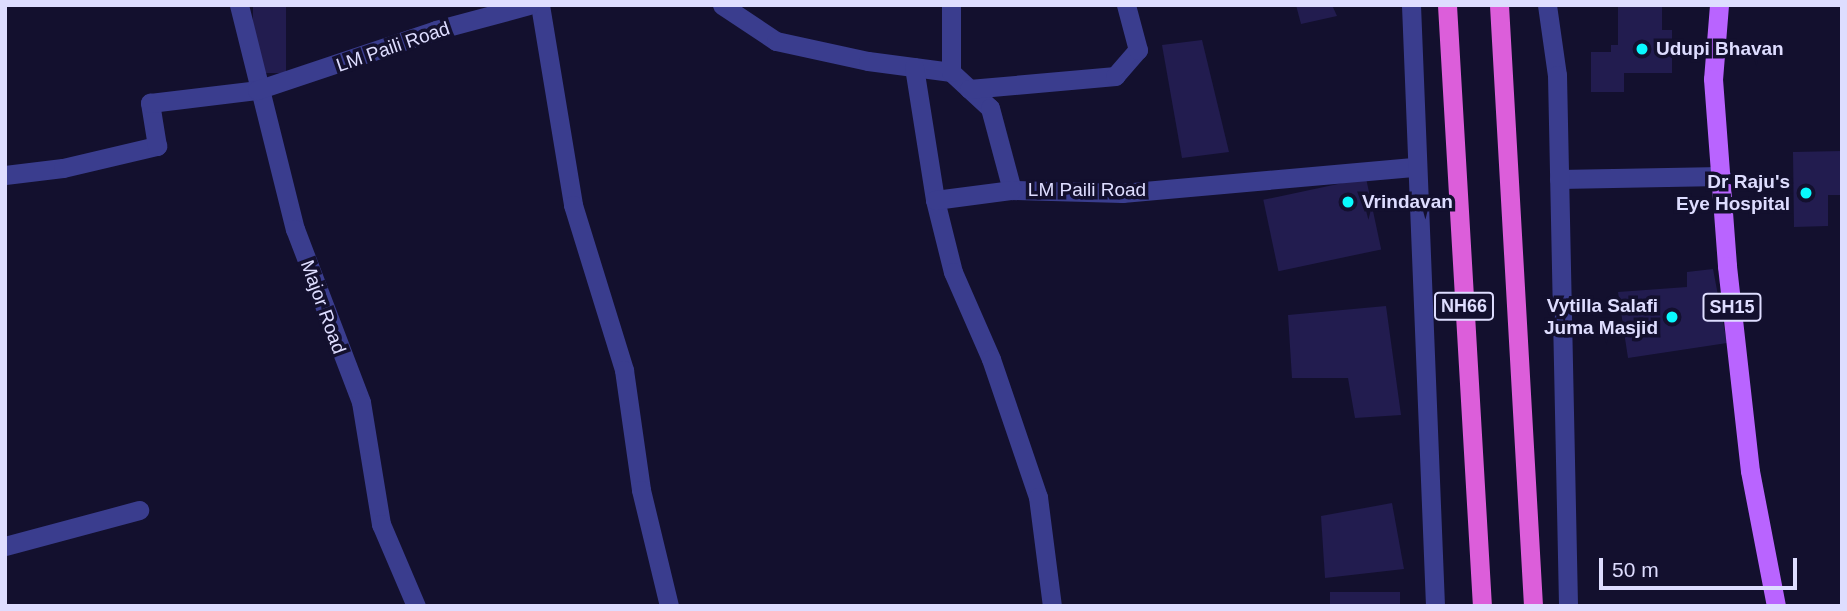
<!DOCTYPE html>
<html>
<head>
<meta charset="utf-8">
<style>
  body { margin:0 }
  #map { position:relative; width:1847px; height:611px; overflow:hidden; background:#13102e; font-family:Arial,sans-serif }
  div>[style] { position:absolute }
  .building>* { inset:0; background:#221c4f; transform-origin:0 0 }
  .minor>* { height:19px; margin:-9.5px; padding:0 9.5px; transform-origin:9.5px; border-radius:9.5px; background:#3a3d8e }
  .tertiary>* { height:19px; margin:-9.5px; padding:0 9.5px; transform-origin:9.5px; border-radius:9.5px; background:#3a3d8e }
  .primary>* { height:19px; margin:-9.5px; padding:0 9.5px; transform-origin:9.5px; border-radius:9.5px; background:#b964ff }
  .trunk>* { height:19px; margin:-9.5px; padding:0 9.5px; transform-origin:9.5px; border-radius:9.5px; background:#dc5eda }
  .dots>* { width:19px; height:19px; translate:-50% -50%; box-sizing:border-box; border:4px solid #13102e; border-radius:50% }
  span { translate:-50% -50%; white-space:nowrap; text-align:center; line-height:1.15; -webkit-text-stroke:7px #13102e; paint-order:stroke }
  .shield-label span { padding:2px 5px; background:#13102e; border:2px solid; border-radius:5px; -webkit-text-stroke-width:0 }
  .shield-label { font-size:18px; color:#deddff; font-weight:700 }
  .street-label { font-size:19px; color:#deddff }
  .poi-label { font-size:19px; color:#deddff; font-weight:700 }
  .left { translate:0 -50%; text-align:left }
  .right { translate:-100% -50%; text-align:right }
  .frame { position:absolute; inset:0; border:7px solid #deddff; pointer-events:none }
  .scale { position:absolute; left:1599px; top:558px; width:198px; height:32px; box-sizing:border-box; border:4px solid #deddff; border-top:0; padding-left:9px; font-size:21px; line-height:24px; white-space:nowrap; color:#deddff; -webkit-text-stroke:5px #13102e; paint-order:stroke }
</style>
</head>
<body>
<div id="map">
  <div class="building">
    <div style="left:253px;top:5px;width:33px;height:68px"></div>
    <div style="clip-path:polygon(1296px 5px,1332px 5px,1337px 16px,1301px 24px)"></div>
    <div style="clip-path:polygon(1618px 5px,1662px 5px,1662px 30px,1672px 30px,1672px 73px,1624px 73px,1624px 92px,1591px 92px,1591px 52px,1611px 52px,1611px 45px,1618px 45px)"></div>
    <div style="clip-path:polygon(1202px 40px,1229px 152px,1182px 158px,1162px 45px)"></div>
    <div style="clip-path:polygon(1842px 151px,1842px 195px,1828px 195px,1828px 226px,1794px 227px,1793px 152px)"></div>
    <div style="left:1366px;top:178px;width:73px;height:105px;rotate:78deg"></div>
    <div style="clip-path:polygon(1713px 269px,1727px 343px,1628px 358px,1618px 292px,1687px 287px,1687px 272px)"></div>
    <div style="clip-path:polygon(1386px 306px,1401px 415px,1355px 418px,1348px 378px,1292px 378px,1288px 315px)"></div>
    <div style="clip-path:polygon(1392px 503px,1404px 569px,1325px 578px,1321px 516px)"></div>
    <div style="left:1400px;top:592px;width:14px;height:70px;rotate:90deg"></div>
  </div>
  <div class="minor">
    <div style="left:239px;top:5px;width:231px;rotate:76deg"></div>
    <div style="left:295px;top:229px;width:185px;rotate:69.1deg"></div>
    <div style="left:361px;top:402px;width:124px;rotate:80.7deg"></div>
    <div style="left:381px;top:524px;width:89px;rotate:66.9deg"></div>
    <div style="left:540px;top:5px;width:203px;rotate:80.6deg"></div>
    <div style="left:573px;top:205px;width:173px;rotate:72.8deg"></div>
    <div style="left:624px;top:370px;width:121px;rotate:81.9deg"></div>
    <div style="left:641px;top:490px;width:119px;rotate:76.4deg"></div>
    <div style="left:722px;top:5px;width:65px;rotate:33.7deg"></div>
    <div style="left:776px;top:41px;width:94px;rotate:12.3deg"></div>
    <div style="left:868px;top:61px;width:84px;rotate:7.5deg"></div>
    <div style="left:951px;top:72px;width:53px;rotate:42.7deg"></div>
    <div style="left:990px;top:108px;width:85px;rotate:75deg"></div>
    <div style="left:1012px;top:190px;width:110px;rotate:1.6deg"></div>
    <div style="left:1122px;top:193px;width:295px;rotate:-5.1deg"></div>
    <div style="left:951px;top:5px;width:67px;rotate:90deg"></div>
    <div style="left:914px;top:67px;width:135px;rotate:81deg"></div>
    <div style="left:935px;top:200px;width:74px;rotate:76deg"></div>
    <div style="left:953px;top:272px;width:95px;rotate:66.4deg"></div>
    <div style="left:991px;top:359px;width:146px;rotate:71.2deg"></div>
    <div style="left:1038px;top:497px;width:110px;rotate:82.7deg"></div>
    <div style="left:969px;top:89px;width:147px;rotate:-5.1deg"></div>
    <div style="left:1115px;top:76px;width:35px;rotate:-49deg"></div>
    <div style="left:1138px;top:50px;width:47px;rotate:-104.9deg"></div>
    <div style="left:5px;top:175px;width:58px;rotate:-6.9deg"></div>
    <div style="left:63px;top:168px;width:97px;rotate:-13.2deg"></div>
    <div style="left:157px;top:146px;width:44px;rotate:-99.2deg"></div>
    <div style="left:150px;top:103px;width:108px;rotate:-6.9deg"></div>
    <div style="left:257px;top:90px;width:189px;rotate:-18.5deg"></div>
    <div style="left:436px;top:30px;width:96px;rotate:-15deg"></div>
    <div style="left:1559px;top:179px;width:162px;rotate:-1.1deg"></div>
    <div style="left:935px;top:200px;width:78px;rotate:-7.4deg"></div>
    <div style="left:5px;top:546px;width:139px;rotate:-15deg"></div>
  </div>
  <div class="tertiary">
    <div style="left:1411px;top:5px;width:601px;rotate:87.71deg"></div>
    <div style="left:1547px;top:5px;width:71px;rotate:81.9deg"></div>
    <div style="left:1557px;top:75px;width:531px;rotate:88.81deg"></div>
  </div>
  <div class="primary">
    <div style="left:1719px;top:5px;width:74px;rotate:94.6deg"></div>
    <div style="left:1713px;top:79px;width:188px;rotate:85.7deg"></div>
    <div style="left:1727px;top:266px;width:206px;rotate:83.6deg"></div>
    <div style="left:1750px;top:471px;width:137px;rotate:79.1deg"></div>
  </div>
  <div class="trunk">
    <div style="left:1447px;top:5px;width:602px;rotate:86.67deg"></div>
    <div style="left:1499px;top:5px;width:602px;rotate:86.76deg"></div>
  </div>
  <div class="dots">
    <div style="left:1642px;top:49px;background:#09faff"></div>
    <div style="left:1806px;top:193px;background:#09faff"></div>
    <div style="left:1348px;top:202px;background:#09faff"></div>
    <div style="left:1672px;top:317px;background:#09faff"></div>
  </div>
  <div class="shield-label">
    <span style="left:1464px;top:306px">NH66</span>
    <span style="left:1732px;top:307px">SH15</span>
  </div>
  <div class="street-label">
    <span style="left:393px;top:47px;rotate:-19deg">LM Paili Road</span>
    <span style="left:1087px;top:190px">LM Paili Road</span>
    <span style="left:323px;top:307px;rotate:70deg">Major Road</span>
  </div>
  <div class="poi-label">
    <span class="left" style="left:1656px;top:49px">Udupi Bhavan</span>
    <span class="right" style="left:1790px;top:193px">Dr Raju's<br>Eye Hospital</span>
    <span class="left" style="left:1362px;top:202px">Vrindavan</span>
    <span class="right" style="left:1658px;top:317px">Vytilla Salafi<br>Juma Masjid</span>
  </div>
  <div class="frame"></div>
  <div class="scale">50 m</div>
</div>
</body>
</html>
